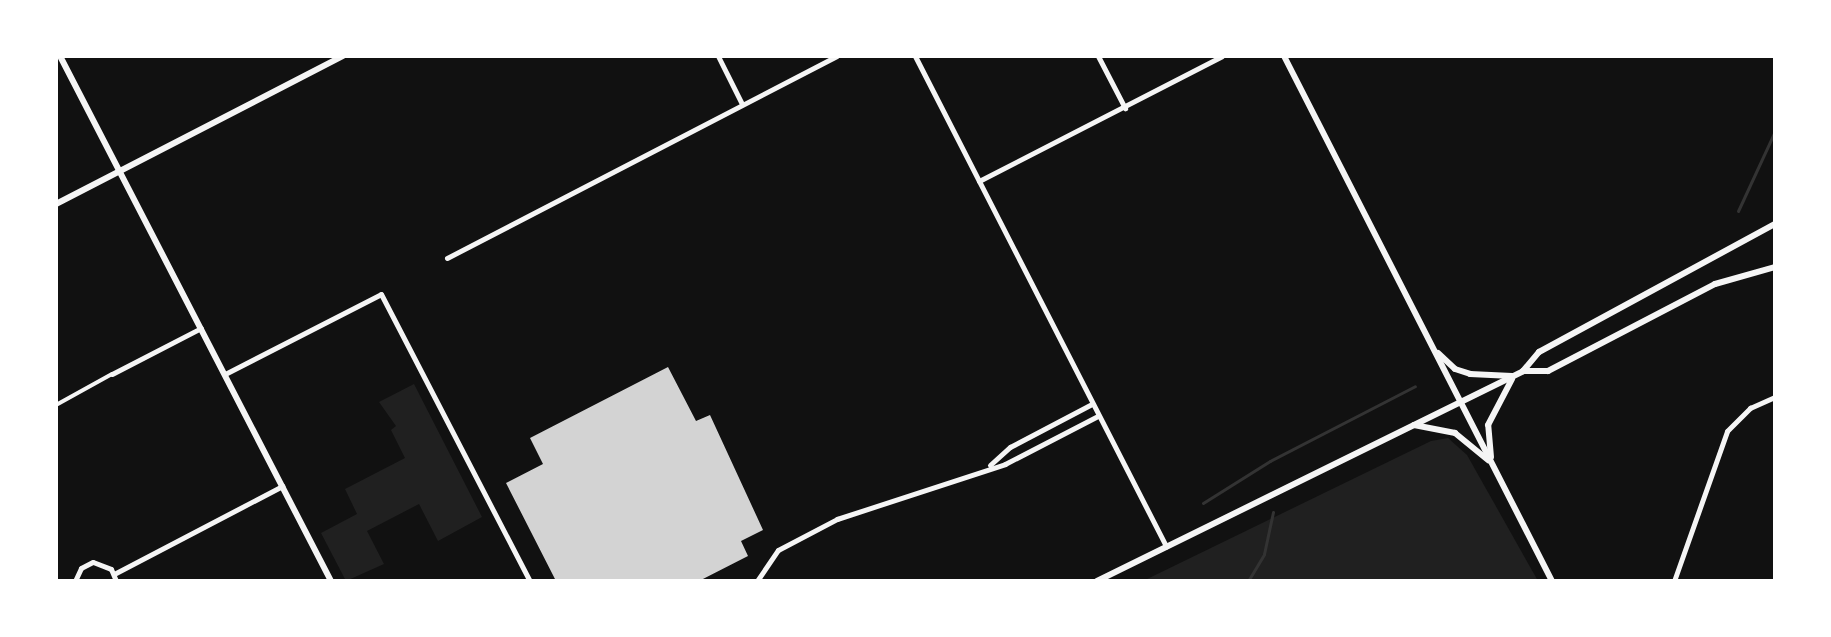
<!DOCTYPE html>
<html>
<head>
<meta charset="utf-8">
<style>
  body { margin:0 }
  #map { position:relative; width:1831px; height:637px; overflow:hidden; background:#111; font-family:Helvetica,sans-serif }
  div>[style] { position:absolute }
  .green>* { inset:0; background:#202020 }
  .stream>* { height:3px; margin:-1.5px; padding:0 1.5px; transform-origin:1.5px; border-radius:1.5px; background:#333 }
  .building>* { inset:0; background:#d3d3d3 }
  .pedestrian>* { height:4px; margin:-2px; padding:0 2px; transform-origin:2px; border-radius:2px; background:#f5f5f5 }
  .minor>* { height:5px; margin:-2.5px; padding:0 2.5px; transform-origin:2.5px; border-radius:2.5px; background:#f5f5f5 }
  .tertiary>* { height:6px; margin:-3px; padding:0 3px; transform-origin:3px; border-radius:3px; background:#f5f5f5 }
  span { translate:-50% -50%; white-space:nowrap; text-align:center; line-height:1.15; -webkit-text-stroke:6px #fff; paint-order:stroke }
  .frame { position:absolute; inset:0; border:58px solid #fff; pointer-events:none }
</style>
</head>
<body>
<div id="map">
  <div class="green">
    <div style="clip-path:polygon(414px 384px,482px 517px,438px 541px,419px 504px,367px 531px,384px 564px,346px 581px,321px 533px,357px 514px,345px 489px,405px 458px,391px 430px,396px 426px,379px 402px)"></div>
    <div style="clip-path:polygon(1448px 438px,1467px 455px,1538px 581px,1143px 581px,1431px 441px)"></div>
  </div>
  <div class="stream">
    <div style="left:1738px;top:211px;width:88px;rotate:-65.2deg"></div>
    <div style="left:1203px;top:503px;width:79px;rotate:-32.1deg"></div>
    <div style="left:1270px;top:461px;width:163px;rotate:-27.3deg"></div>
    <div style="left:1248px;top:581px;width:31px;rotate:-59deg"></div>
    <div style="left:1264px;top:554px;width:43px;rotate:-77.9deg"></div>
  </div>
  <div class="building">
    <div style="clip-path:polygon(668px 367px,696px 421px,710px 415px,763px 530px,741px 541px,748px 556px,699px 581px,556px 581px,506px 483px,543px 464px,530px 438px)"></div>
  </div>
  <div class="pedestrian">
    <div style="left:56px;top:405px;width:64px;rotate:-29deg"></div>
  </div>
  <div class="minor">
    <div style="left:718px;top:56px;width:54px;rotate:63.4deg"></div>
    <div style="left:915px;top:56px;width:551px;rotate:62.88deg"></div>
    <div style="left:1098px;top:56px;width:59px;rotate:62.6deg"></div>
    <div style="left:979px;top:181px;width:273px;rotate:-27.2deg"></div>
    <div style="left:447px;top:258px;width:439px;rotate:-27.4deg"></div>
    <div style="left:112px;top:374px;width:100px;rotate:-27.3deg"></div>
    <div style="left:225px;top:374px;width:175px;rotate:-27.1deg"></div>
    <div style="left:381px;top:294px;width:323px;rotate:62.6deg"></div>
    <div style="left:990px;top:465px;width:27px;rotate:-42deg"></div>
    <div style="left:1010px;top:447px;width:93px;rotate:-27.7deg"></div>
    <div style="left:114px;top:574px;width:190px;rotate:-27.6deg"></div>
    <div style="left:75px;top:581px;width:14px;rotate:-65deg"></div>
    <div style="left:81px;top:568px;width:13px;rotate:-27deg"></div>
    <div style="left:93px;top:562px;width:19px;rotate:21deg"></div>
    <div style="left:111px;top:569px;width:13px;rotate:67deg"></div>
    <div style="left:757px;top:581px;width:37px;rotate:-56deg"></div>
    <div style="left:778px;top:550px;width:67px;rotate:-27.7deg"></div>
    <div style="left:837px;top:519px;width:177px;rotate:-18.1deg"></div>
    <div style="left:1005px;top:464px;width:105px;rotate:-27.3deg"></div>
    <div style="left:1674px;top:581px;width:159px;rotate:-70.5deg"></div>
    <div style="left:1727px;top:431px;width:33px;rotate:-45deg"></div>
    <div style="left:1750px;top:408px;width:27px;rotate:-24deg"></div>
  </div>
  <div class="tertiary">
    <div style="left:60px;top:56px;width:591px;rotate:62.7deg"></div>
    <div style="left:1284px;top:56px;width:589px;rotate:62.96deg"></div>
    <div style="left:56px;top:204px;width:323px;rotate:-27.3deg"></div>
    <div style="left:1438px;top:353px;width:23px;rotate:43deg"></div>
    <div style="left:1455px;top:369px;width:16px;rotate:18deg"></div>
    <div style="left:1470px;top:374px;width:42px;rotate:2.7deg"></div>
    <div style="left:1523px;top:371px;width:25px"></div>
    <div style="left:1548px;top:371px;width:188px;rotate:-27.5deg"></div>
    <div style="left:1715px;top:284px;width:62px;rotate:-15.8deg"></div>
    <div style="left:1414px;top:425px;width:42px;rotate:11deg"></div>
    <div style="left:1455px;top:433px;width:43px;rotate:39.3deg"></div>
    <div style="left:1491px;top:457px;width:32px;rotate:-95deg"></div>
    <div style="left:1488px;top:425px;width:52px;rotate:-62.4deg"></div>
    <div style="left:1097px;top:581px;width:475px;rotate:-26.2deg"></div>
    <div style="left:1523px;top:371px;width:25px;rotate:-50deg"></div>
    <div style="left:1539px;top:352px;width:268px;rotate:-28.5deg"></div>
  </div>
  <div class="frame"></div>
</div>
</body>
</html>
